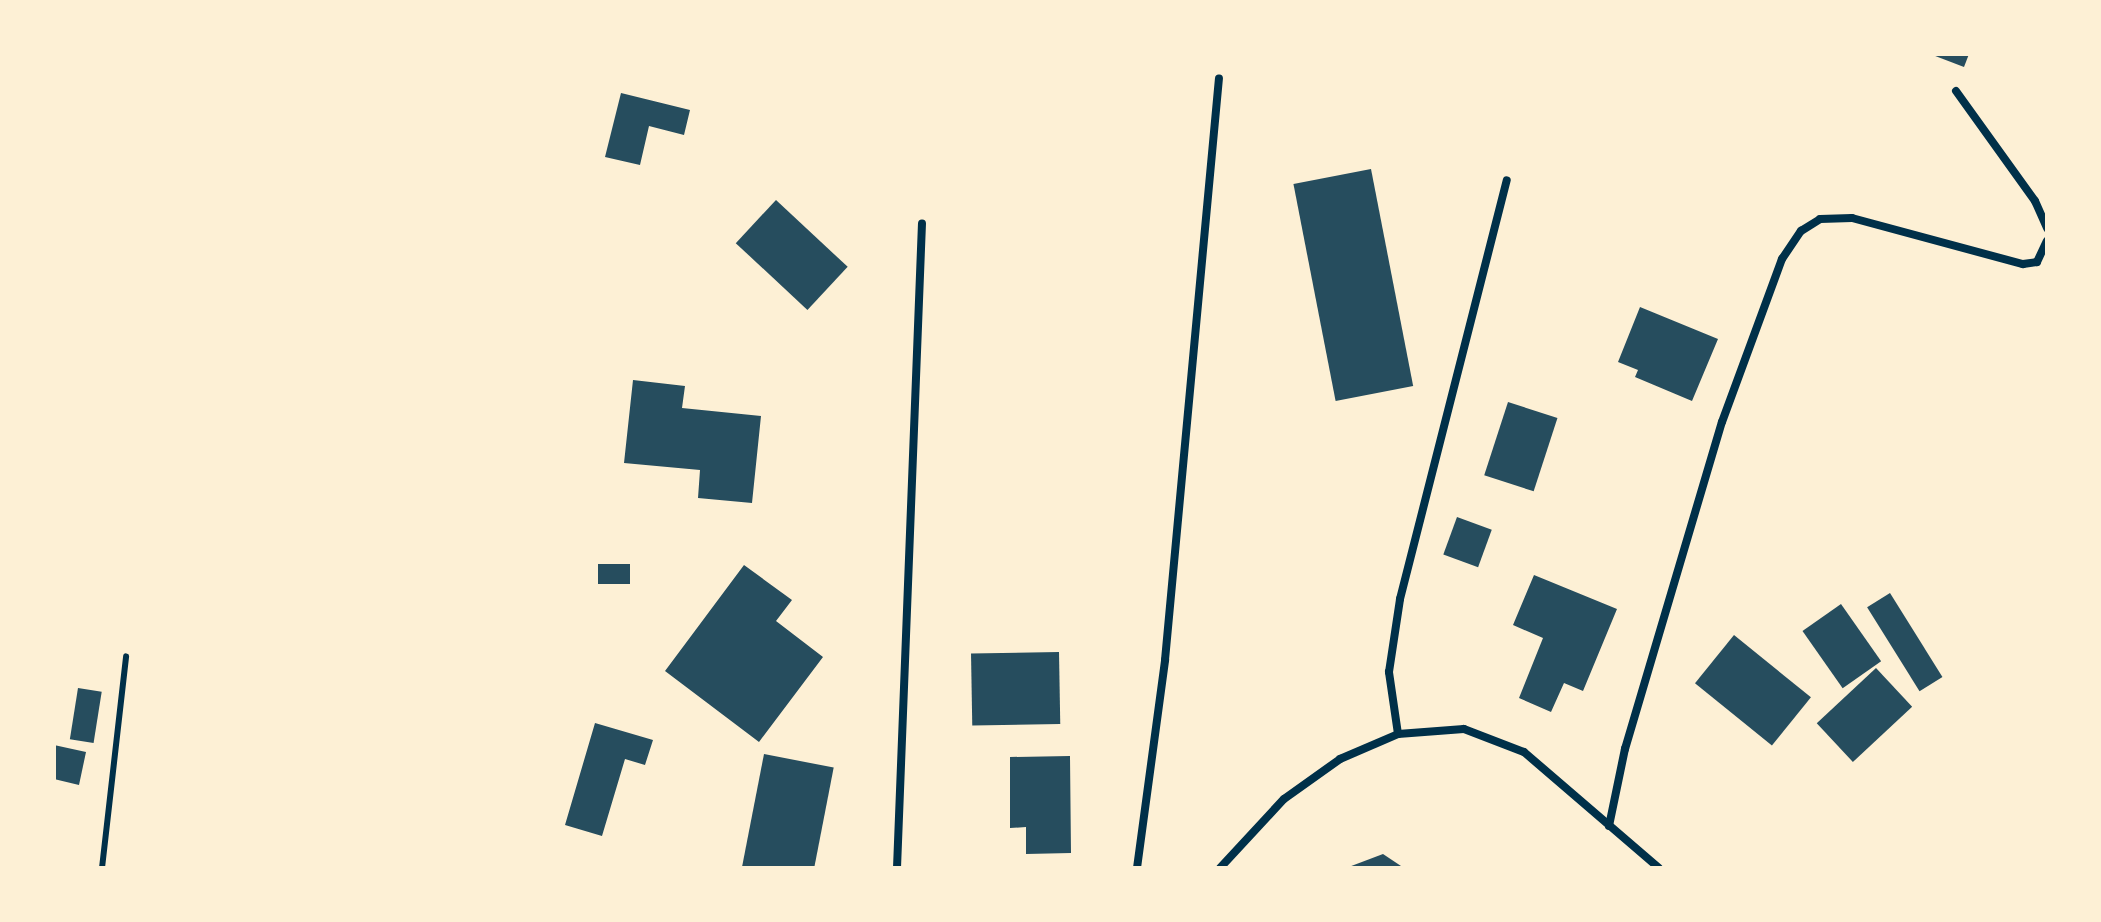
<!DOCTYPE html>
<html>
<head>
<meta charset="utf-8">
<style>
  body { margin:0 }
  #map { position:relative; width:2101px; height:922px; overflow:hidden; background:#fdf0d5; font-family:Merriweather,serif }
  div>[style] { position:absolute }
  .building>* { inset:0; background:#264d5e; transform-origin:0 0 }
  .service>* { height:6px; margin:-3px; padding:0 3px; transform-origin:3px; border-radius:3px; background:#003049 }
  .minor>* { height:8px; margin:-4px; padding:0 4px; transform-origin:4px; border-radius:4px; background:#003049 }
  span { translate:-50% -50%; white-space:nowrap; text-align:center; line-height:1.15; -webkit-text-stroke:8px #fdf0d5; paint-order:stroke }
  .frame { position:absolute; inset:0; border:56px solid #fdf0d5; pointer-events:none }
</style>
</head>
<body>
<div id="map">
  <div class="building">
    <div style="clip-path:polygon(1930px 54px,1969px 54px,1964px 67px)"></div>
    <div style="clip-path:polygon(621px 93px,690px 110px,684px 135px,649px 126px,640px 165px,605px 157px)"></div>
    <div style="left:1371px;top:169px;width:221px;height:79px;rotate:79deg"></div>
    <div style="left:776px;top:200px;width:98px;height:59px;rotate:43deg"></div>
    <div style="clip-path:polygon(1640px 307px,1718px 339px,1692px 401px,1635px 377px,1638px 370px,1618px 362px)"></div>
    <div style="clip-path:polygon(633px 380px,685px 386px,682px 408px,761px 416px,752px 503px,698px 498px,700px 470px,624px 463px)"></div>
    <div style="left:1508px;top:402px;width:52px;height:77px;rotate:18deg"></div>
    <div style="left:1457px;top:517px;width:37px;height:40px;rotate:20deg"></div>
    <div style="left:630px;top:564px;width:20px;height:32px;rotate:90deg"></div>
    <div style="clip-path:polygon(744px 565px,792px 600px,776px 621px,823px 657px,759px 742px,665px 671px)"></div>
    <div style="clip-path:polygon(1534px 575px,1617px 609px,1583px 691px,1564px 683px,1551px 712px,1519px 698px,1543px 638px,1513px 625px)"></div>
    <div style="left:1890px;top:593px;width:99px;height:27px;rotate:58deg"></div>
    <div style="left:1841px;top:604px;width:70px;height:47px;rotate:55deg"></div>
    <div style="left:1734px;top:635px;width:99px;height:62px;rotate:39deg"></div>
    <div style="left:1059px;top:652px;width:72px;height:88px;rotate:89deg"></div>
    <div style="left:1876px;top:668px;width:53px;height:81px;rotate:47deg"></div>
    <div style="left:78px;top:688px;width:24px;height:52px;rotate:9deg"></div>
    <div style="clip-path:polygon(595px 723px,653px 740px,645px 765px,625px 759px,602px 836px,565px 825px)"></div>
    <div style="clip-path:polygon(54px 745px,86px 752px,79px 785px,54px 779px)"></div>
    <div style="left:764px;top:754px;width:71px;height:116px;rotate:11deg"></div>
    <div style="clip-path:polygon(1070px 756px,1071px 853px,1026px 854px,1026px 827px,1010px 828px,1010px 757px)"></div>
    <div style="clip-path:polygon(1383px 854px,1404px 868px,1346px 868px)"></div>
  </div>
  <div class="service">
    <div style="left:102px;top:868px;width:213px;rotate:-83.5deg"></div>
  </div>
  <div class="minor">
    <div style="left:1956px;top:91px;width:135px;rotate:54.3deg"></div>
    <div style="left:2035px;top:201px;width:30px;rotate:66deg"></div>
    <div style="left:1398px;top:734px;width:63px;rotate:-98.3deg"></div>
    <div style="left:1389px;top:672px;width:74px;rotate:-81.4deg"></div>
    <div style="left:1400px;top:599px;width:432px;rotate:-75.7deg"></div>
    <div style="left:1609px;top:826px;width:79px;rotate:-78.3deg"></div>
    <div style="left:1625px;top:749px;width:341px;rotate:-73.5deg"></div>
    <div style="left:1722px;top:422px;width:174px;rotate:-69.8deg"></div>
    <div style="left:1782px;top:259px;width:34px;rotate:-56deg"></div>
    <div style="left:1801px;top:231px;width:22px;rotate:-32deg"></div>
    <div style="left:1820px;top:219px;width:32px;rotate:-2deg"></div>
    <div style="left:1852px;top:218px;width:177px;rotate:15.1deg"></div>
    <div style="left:2023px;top:264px;width:14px;rotate:-8deg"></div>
    <div style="left:2037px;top:262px;width:23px;rotate:-65deg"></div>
    <div style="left:897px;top:868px;width:645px;rotate:-87.78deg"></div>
    <div style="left:1137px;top:868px;width:210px;rotate:-82.3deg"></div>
    <div style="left:1165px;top:660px;width:584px;rotate:-84.7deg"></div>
    <div style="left:1220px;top:868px;width:94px;rotate:-47.2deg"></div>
    <div style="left:1284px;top:799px;width:69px;rotate:-35.5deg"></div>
    <div style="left:1340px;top:759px;width:63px;rotate:-23.3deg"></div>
    <div style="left:1398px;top:734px;width:66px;rotate:-4.3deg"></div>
    <div style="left:1464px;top:729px;width:64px;rotate:21deg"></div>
    <div style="left:1524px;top:752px;width:178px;rotate:40.7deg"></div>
  </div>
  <div class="frame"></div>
</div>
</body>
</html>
